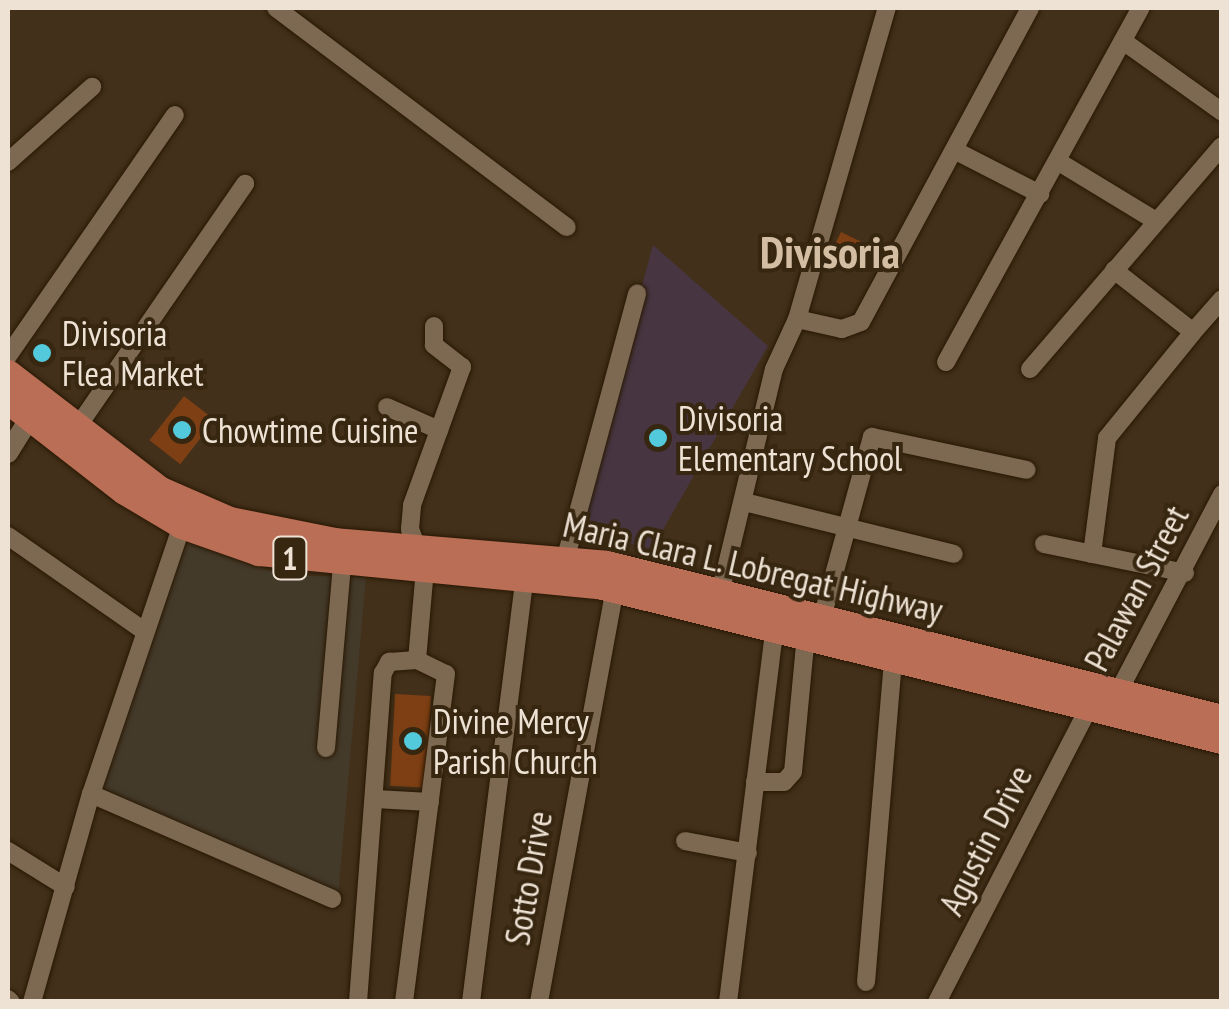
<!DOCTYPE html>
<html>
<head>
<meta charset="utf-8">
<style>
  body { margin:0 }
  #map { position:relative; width:1229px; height:1009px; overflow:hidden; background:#42301a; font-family:"PT Sans Narrow",sans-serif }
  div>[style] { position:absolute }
  .commercial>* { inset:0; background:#443a2a }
  .education>* { inset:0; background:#473641 }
  .building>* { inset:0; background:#7d3f13; transform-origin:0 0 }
  .roads { filter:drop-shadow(0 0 2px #281803) drop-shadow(0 0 2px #281803) }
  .minor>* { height:18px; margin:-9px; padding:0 9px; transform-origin:9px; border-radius:9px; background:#7d6952 }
  .tertiary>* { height:20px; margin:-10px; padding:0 10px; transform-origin:10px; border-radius:10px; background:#7d6952 }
  .trunk>* { height:28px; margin:-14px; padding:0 14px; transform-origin:14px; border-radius:14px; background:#ba6e56 }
  .dots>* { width:28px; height:28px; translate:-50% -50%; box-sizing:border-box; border:5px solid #372610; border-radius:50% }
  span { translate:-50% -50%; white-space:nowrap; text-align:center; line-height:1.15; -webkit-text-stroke:8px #372610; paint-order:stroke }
  .shield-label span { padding:2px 8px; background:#372610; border:2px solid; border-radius:8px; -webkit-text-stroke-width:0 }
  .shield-label { font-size:32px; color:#ede2d4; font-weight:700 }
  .poi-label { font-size:35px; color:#ede2d4 }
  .left { translate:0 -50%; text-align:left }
  .street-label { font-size:35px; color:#ede2d4 }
  .district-label { font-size:45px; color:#d3bda3; font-weight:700 }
  .frame { position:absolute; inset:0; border:10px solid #ede2d4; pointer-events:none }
</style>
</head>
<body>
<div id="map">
  <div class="commercial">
    <div style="clip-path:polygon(182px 538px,281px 575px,366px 577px,338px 896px,99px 791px)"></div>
  </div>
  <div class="education">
    <div style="clip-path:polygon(653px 245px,768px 346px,652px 549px,576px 531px)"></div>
  </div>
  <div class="building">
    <div style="left:841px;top:232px;width:28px;height:20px;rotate:26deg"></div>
    <div style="left:184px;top:396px;width:39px;height:56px;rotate:38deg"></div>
    <div style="left:395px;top:694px;width:36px;height:92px;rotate:3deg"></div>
  </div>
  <div class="roads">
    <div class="minor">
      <div style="left:276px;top:8px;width:364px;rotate:37deg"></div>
      <div style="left:1123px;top:41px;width:122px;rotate:35.6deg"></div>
      <div style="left:954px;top:150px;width:97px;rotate:27.1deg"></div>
      <div style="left:8px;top:162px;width:113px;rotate:-41.8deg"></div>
      <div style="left:1059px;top:162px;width:114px;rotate:31.3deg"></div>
      <div style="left:1114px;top:270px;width:100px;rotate:38.1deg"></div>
      <div style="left:1193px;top:332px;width:44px;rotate:-48.7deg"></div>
      <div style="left:797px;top:319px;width:46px;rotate:12.5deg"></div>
      <div style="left:842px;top:329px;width:20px;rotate:-20deg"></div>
      <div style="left:861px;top:322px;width:357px;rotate:-61.7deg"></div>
      <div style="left:8px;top:356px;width:293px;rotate:-55.3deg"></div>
      <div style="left:946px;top:362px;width:404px;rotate:-61.2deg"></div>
      <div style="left:1030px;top:369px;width:294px;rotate:-49.3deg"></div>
      <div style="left:387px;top:407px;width:57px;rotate:23.9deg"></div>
      <div style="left:76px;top:429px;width:298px;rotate:-55.4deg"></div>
      <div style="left:744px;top:502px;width:216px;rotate:13.9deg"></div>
      <div style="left:8px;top:536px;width:166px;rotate:34.9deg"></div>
      <div style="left:1044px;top:544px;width:144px;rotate:11.6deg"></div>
      <div style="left:1092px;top:554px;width:117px;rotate:-82.6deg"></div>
      <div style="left:1107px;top:438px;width:136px;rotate:-50.9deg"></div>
      <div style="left:566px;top:557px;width:273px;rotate:-74.9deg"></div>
      <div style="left:718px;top:602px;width:240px;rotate:-76.5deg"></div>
      <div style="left:774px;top:369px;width:55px;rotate:-65.3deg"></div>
      <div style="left:797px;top:319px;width:324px;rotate:-73.9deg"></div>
      <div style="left:822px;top:618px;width:188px;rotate:-74.6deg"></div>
      <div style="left:872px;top:437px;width:158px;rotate:12deg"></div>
      <div style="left:417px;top:660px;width:91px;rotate:-85deg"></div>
      <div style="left:425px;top:569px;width:43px;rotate:-110.6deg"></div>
      <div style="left:410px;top:529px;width:24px;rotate:-85deg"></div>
      <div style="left:412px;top:505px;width:147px;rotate:-70.1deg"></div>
      <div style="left:462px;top:367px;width:36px;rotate:-142deg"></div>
      <div style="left:434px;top:345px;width:19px;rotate:-90deg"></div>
      <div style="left:1113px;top:702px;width:235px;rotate:-62.3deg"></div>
      <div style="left:326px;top:748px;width:184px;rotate:-85deg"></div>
      <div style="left:755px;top:782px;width:29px"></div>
      <div style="left:784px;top:782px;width:13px;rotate:-48deg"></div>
      <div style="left:793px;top:772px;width:139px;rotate:-84.6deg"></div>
      <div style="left:91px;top:794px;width:263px;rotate:23.5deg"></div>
      <div style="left:375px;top:799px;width:55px;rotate:3.1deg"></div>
      <div style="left:685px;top:841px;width:64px;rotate:10.8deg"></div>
      <div style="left:8px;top:851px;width:68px;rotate:31.8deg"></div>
      <div style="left:866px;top:982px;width:325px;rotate:-85.2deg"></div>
      <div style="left:8px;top:999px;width:4px;rotate:45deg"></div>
      <div style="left:32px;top:1002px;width:216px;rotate:-74.2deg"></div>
      <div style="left:91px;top:794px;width:293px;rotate:-71.3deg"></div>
      <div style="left:358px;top:1002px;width:330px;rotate:-85.7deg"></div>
      <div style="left:383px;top:673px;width:13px;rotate:-61deg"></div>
      <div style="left:389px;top:662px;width:28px;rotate:-4deg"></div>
      <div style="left:417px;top:660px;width:32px;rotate:26deg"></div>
      <div style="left:446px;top:674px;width:331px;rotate:97.3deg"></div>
      <div style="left:471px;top:1002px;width:430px;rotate:-82.8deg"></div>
      <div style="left:539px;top:1002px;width:430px;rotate:-79.6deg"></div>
      <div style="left:728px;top:1002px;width:379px;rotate:-82.9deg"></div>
      <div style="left:937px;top:1002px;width:332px;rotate:-62.7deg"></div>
    </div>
    <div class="tertiary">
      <div style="left:8px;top:453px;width:53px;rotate:-58.1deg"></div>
    </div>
    <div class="trunk">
      <div style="left:8px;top:374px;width:190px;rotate:37.5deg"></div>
      <div style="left:159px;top:490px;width:77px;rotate:23.6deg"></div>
      <div style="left:230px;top:521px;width:107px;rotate:11.3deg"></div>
      <div style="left:335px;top:542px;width:273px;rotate:4.8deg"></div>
      <div style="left:607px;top:565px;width:634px;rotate:14.06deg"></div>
      <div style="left:8px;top:400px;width:148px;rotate:37.9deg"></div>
      <div style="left:125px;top:491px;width:66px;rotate:30.8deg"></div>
      <div style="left:182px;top:525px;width:82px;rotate:19.3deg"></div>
      <div style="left:259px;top:552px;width:346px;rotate:5.6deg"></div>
      <div style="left:603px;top:586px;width:638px;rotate:13.97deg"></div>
    </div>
  </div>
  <div class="dots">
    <div style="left:42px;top:353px;background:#53cadc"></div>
    <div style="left:182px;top:430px;background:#53cadc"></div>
    <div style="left:658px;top:438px;background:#53cadc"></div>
    <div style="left:413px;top:741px;background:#53cadc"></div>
  </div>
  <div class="shield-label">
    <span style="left:290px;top:558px">1</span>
  </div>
  <div class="poi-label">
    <span class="left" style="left:62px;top:353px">Divisoria<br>Flea Market</span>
    <span class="left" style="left:678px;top:438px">Divisoria<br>Elementary School</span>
    <span class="left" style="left:202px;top:430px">Chowtime Cuisine</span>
    <span class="left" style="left:433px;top:741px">Divine Mercy<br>Parish Church</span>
  </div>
  <div class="street-label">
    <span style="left:753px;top:567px;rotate:13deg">Maria Clara L. Lobregat Highway</span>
    <span style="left:1136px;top:588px;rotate:-62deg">Palawan Street</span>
    <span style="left:985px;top:840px;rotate:-63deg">Agustin Drive</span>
    <span style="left:528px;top:878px;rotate:-80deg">Sotto Drive</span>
  </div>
  <div class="district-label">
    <span style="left:830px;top:252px">Divisoria</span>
  </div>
  <div class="frame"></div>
</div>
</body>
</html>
